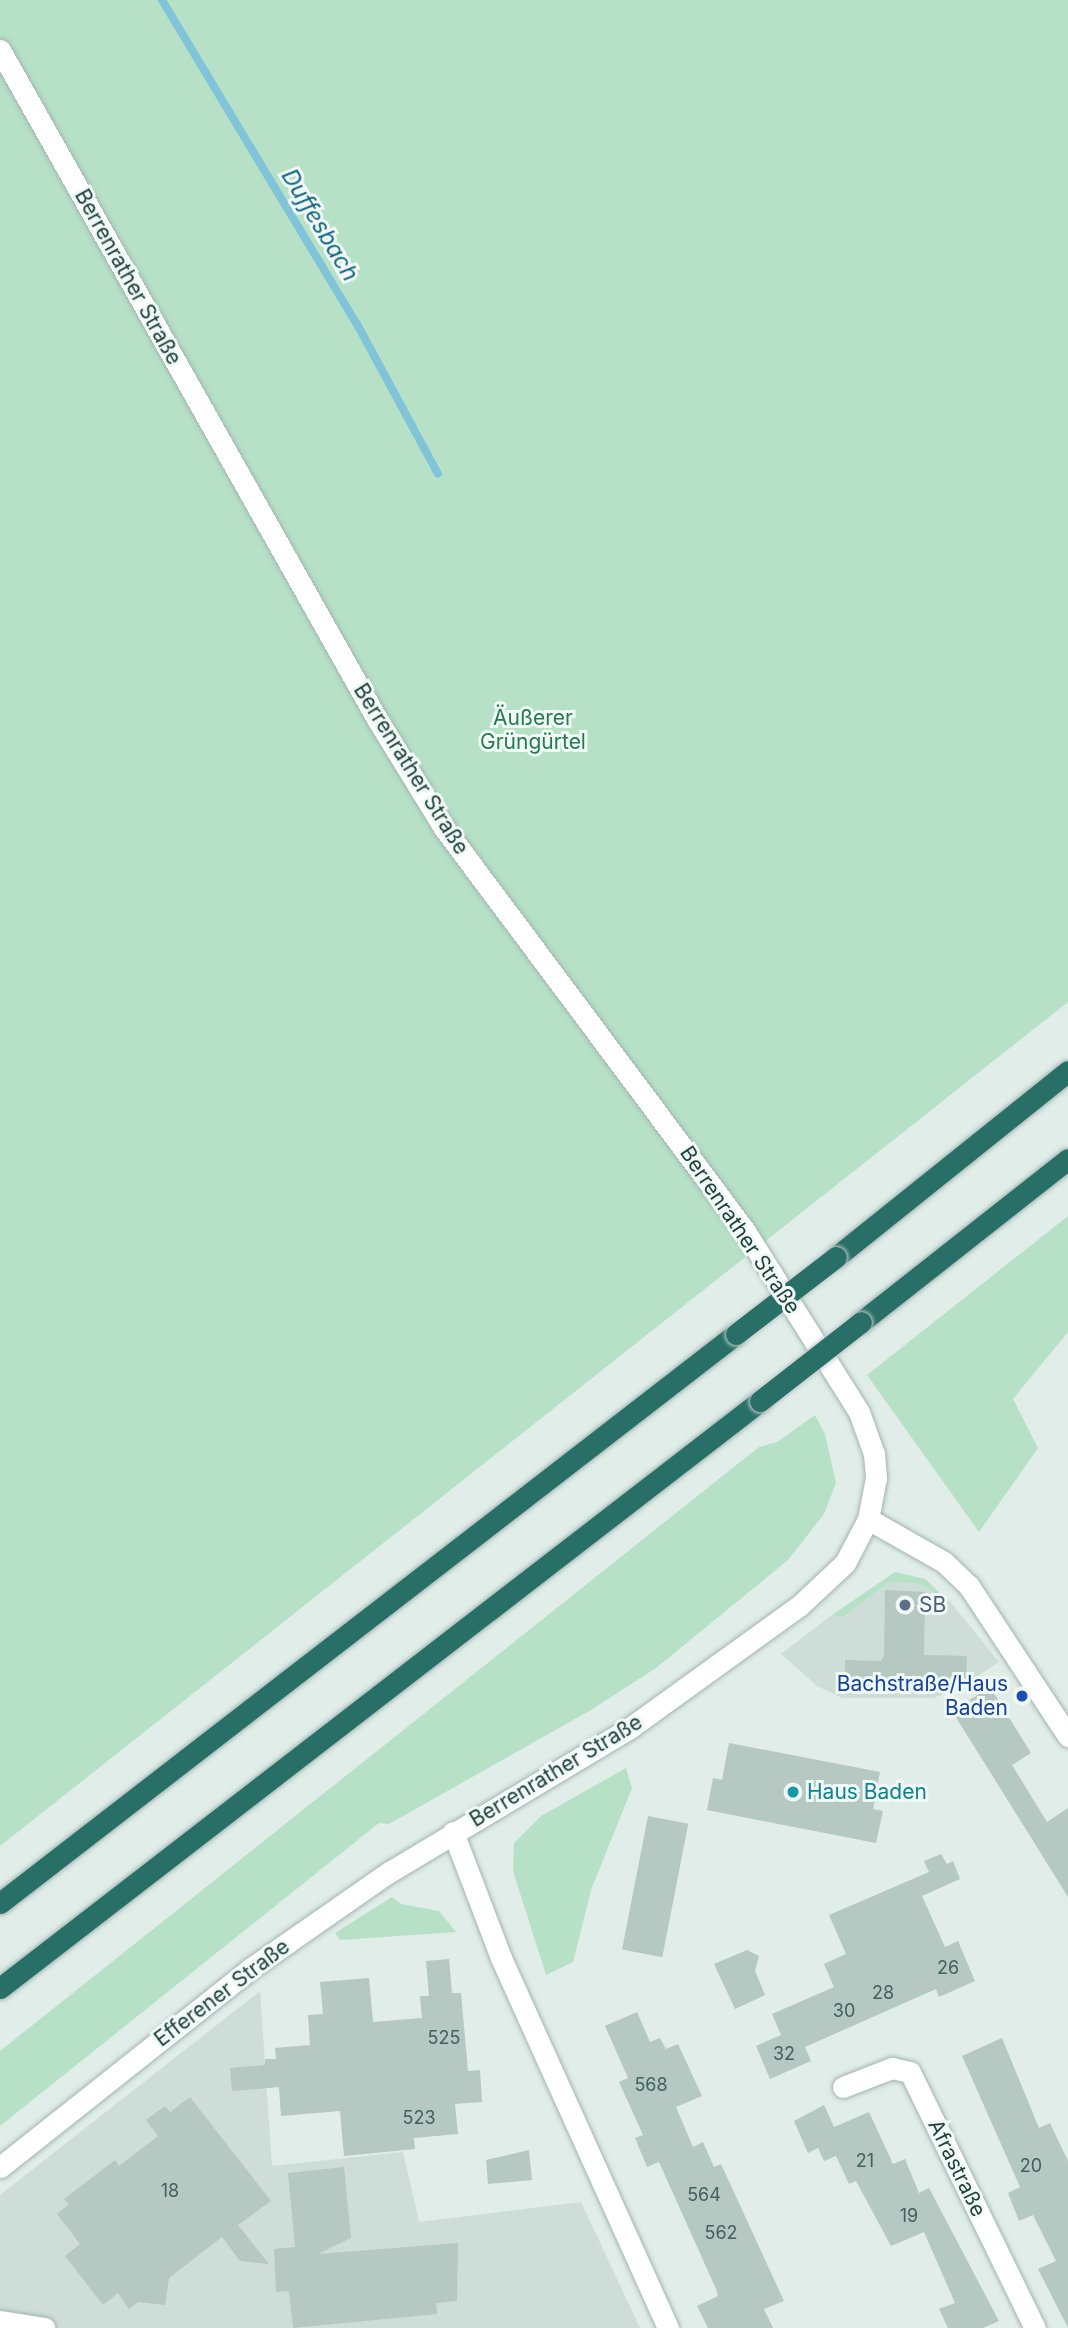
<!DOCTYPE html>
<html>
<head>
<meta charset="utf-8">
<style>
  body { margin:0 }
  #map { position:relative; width:1068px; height:2328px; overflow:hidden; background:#e0ede8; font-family:Inter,sans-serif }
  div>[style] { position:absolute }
  .built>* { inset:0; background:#ceddd7 }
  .green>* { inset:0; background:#b6e1c6 }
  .stream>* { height:8px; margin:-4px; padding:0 4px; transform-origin:4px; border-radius:4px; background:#81c3d9 }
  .building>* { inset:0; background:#b5c8c2; transform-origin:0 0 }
  .roads { filter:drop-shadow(0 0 2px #a2b5b0) drop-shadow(0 0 2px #a2b5b0) }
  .street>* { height:21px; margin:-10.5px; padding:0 10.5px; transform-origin:10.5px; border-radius:10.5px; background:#fff }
  .secondary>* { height:21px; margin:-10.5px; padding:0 10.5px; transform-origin:10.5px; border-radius:10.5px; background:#fff }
  .highway>* { height:21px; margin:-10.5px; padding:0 10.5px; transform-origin:10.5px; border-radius:10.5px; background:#276f67 }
  .bridges { filter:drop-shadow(0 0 2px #c0c9c8) drop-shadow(0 0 2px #c0c9c8) }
  .highway-bridge>* { height:21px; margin:-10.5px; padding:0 10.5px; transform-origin:10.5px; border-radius:10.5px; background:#276f67 }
  .dots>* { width:19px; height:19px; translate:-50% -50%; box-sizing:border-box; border:4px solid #f1f9f6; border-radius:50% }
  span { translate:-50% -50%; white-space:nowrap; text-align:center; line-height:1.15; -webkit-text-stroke:6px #f1f9f6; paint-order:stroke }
  .number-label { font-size:18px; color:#44615c }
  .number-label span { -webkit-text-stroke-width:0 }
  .street-label { font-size:21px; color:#1f3f3a }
  .park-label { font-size:21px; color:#247b4e }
  .service-label { font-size:21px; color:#4e5e75 }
  .left { translate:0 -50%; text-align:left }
  .transit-label { font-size:21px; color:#164399 }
  .right { translate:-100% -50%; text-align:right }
  .culture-label { font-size:21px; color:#0d838f }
  .water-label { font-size:23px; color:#126582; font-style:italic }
</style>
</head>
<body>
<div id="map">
  <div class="built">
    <div style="clip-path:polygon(889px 1582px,918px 1583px,952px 1604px,999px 1662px,958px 1689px,933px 1698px,842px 1698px,817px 1686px,781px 1654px,832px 1615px,844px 1617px)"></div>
    <div style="clip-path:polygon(260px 1991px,272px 2166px,403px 2152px,419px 2222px,581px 2202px,640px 2328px,0 2328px,0 2195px)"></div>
  </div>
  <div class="green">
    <div style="clip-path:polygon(0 0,1068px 0,1068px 1002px,0 1846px)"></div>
    <div style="clip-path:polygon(1068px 1216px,1068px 1332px,1013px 1399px,1038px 1448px,979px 1532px,867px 1375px)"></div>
    <div style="clip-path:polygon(815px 1415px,825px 1434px,836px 1483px,824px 1514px,788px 1560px,656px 1668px,591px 1710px,389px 1824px,379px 1823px,0 2126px,0 2051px,759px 1447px,777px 1442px)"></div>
    <div style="clip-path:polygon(895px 1572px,925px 1579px,952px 1604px,918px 1583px,889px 1582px,844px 1617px,832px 1615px)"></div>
    <div style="clip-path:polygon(626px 1768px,632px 1788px,591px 1890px,573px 1962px,546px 1975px,513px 1871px,514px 1843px,541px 1816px)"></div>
    <div style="clip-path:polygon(392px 1897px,401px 1904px,439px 1911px,456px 1932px,340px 1940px,335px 1933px)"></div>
  </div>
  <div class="stream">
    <div style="left:162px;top:0;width:378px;rotate:59deg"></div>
    <div style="left:357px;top:324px;width:170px;rotate:61.6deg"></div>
  </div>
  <div class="building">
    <div style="clip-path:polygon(885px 1590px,925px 1592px,924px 1655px,967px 1656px,966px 1678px,915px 1677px,915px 1689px,845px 1688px,845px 1660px,881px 1661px,884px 1655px)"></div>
    <div style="clip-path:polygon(990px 1687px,1031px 1753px,1012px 1765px,1047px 1822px,1068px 1808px,1068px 1897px,952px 1711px)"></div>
    <div style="clip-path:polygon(729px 1743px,880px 1772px,873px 1809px,883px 1811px,876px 1843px,707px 1810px,713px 1778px,722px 1780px)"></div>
    <div style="left:648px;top:1816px;width:41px;height:136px;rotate:11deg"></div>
    <div style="clip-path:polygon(941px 1854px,947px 1864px,953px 1861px,960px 1879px,922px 1896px,945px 1947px,958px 1941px,975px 1981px,939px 1997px,936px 1989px,805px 2047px,811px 2061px,770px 2079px,756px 2046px,781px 2035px,772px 2014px,834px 1987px,824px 1964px,846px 1954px,829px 1915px,929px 1872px,924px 1861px)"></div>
    <div style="clip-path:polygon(747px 1950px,759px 1956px,755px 1971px,765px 1995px,735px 2009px,714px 1964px)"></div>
    <div style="clip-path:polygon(449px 1959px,452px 1993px,461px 1993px,468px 2071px,480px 2070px,482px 2102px,455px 2104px,458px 2134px,414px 2138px,415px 2149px,344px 2156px,340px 2111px,281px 2116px,279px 2087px,232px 2091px,230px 2068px,265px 2065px,265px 2059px,276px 2059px,275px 2048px,310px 2045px,308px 2015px,323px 2014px,320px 1982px,369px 1978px,373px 2022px,422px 2018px,420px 1996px,429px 1996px,426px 1961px)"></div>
    <div style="clip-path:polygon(637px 2012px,650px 2042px,660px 2038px,666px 2049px,678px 2044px,702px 2096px,676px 2107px,693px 2147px,703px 2142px,714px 2167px,721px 2164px,784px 2301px,764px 2309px,773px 2328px,708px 2328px,697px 2306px,718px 2296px,716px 2289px,659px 2162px,647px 2167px,635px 2138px,643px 2135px,619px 2082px,628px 2078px,605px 2026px)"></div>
    <div style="clip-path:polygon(1002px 2038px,1039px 2128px,1050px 2123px,1068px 2161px,1068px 2328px,1038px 2269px,1056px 2261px,1033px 2215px,1019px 2221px,1008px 2193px,1020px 2187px,962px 2056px)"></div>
    <div style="clip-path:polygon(190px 2097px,271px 2201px,238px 2225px,269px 2264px,240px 2261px,222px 2237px,169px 2278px,165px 2305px,138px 2302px,129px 2309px,118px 2293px,103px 2305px,65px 2256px,80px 2244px,57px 2214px,69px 2204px,64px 2199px,115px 2160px,119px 2166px,158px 2136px,146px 2120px,165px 2106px,170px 2112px)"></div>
    <div style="clip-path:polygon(824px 2105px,834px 2127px,869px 2112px,893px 2164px,905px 2159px,919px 2193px,929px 2188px,999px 2321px,983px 2328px,948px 2328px,939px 2309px,955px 2303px,924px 2232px,891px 2246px,856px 2181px,849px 2184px,836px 2156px,824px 2161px,818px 2148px,808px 2153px,794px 2121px)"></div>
    <div style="clip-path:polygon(529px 2150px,532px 2180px,488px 2184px,486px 2160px)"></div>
    <div style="clip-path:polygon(344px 2167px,351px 2238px,318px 2254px,458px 2243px,457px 2301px,436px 2303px,437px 2314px,293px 2328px,289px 2291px,276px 2292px,274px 2249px,295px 2247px,288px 2173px)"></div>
  </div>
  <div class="roads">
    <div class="street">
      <div style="left:868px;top:1519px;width:87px;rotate:29.5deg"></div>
      <div style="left:944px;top:1562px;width:35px;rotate:44deg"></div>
      <div style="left:969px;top:1586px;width:180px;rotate:56.6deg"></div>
      <div style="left:453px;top:1832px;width:135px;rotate:69.1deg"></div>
      <div style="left:501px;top:1958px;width:406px;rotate:65.7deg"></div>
      <div style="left:843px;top:2087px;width:53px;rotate:-21.2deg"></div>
      <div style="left:892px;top:2068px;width:18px;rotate:13deg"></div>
      <div style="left:910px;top:2072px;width:285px;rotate:64deg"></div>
      <div style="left:0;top:2321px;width:45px;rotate:9deg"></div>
    </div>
    <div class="secondary">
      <div style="left:0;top:50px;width:768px;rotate:60.6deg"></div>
      <div style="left:377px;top:719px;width:128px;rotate:58.4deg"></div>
      <div style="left:444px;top:828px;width:503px;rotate:53.24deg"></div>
      <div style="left:745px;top:1231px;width:214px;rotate:57.8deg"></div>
      <div style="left:859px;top:1412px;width:45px;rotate:70.3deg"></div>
      <div style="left:874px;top:1454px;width:24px;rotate:85deg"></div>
      <div style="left:876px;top:1478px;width:42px;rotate:101deg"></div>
      <div style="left:868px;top:1519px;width:50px;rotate:117.6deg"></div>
      <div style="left:845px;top:1563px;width:63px;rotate:136.9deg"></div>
      <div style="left:799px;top:1606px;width:208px;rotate:144.2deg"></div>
      <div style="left:630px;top:1728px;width:281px;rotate:149.1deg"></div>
      <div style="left:389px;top:1872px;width:169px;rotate:145.1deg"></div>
      <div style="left:250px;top:1969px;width:319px;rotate:141.6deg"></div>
    </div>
    <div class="highway">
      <div style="left:836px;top:1257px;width:297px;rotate:-38.7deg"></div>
      <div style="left:861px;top:1322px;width:263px;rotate:-38.2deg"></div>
      <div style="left:0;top:1903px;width:930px;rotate:-37.71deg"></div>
      <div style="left:0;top:1988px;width:960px;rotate:-37.68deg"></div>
    </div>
  </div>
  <div class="bridges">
    <div class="highway-bridge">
      <div style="left:736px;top:1334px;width:126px;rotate:-37.6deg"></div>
      <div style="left:760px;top:1401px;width:128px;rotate:-38deg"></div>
    </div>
  </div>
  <div class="dots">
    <div style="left:905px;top:1605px;background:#5c6f8a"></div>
    <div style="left:1022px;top:1696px;background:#1a4fb4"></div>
    <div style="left:793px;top:1792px;background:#0f9aa8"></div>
  </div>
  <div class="number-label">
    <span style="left:948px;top:1968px">26</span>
    <span style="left:883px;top:1993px">28</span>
    <span style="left:844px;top:2011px">30</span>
    <span style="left:444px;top:2038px">525</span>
    <span style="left:784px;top:2054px">32</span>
    <span style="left:651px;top:2085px">568</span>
    <span style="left:419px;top:2118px">523</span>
    <span style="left:865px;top:2161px">21</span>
    <span style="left:1031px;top:2166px">20</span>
    <span style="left:170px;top:2191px">18</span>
    <span style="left:704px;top:2195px">564</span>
    <span style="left:909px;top:2216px">19</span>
    <span style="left:721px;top:2233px">562</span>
  </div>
  <div class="street-label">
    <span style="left:128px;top:277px;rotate:61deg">Berrenrather Straße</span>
    <span style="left:411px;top:769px;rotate:58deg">Berrenrather Straße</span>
    <span style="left:740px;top:1230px;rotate:56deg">Berrenrather Straße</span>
    <span style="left:556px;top:1771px;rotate:-31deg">Berrenrather Straße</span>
    <span style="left:222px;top:1993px;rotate:-37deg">Efferener Straße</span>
    <span style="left:957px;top:2168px;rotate:64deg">Afrastraße</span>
  </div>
  <div class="park-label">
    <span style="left:533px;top:730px">Äußerer<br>Grüngürtel</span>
  </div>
  <div class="service-label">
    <span class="left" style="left:919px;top:1605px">SB</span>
  </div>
  <div class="transit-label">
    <span class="right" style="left:1008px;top:1696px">Bachstraße/Haus<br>Baden</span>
  </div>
  <div class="culture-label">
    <span class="left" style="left:807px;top:1792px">Haus Baden</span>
  </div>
  <div class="water-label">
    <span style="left:320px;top:225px;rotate:59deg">Duffesbach</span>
  </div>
</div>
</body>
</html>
